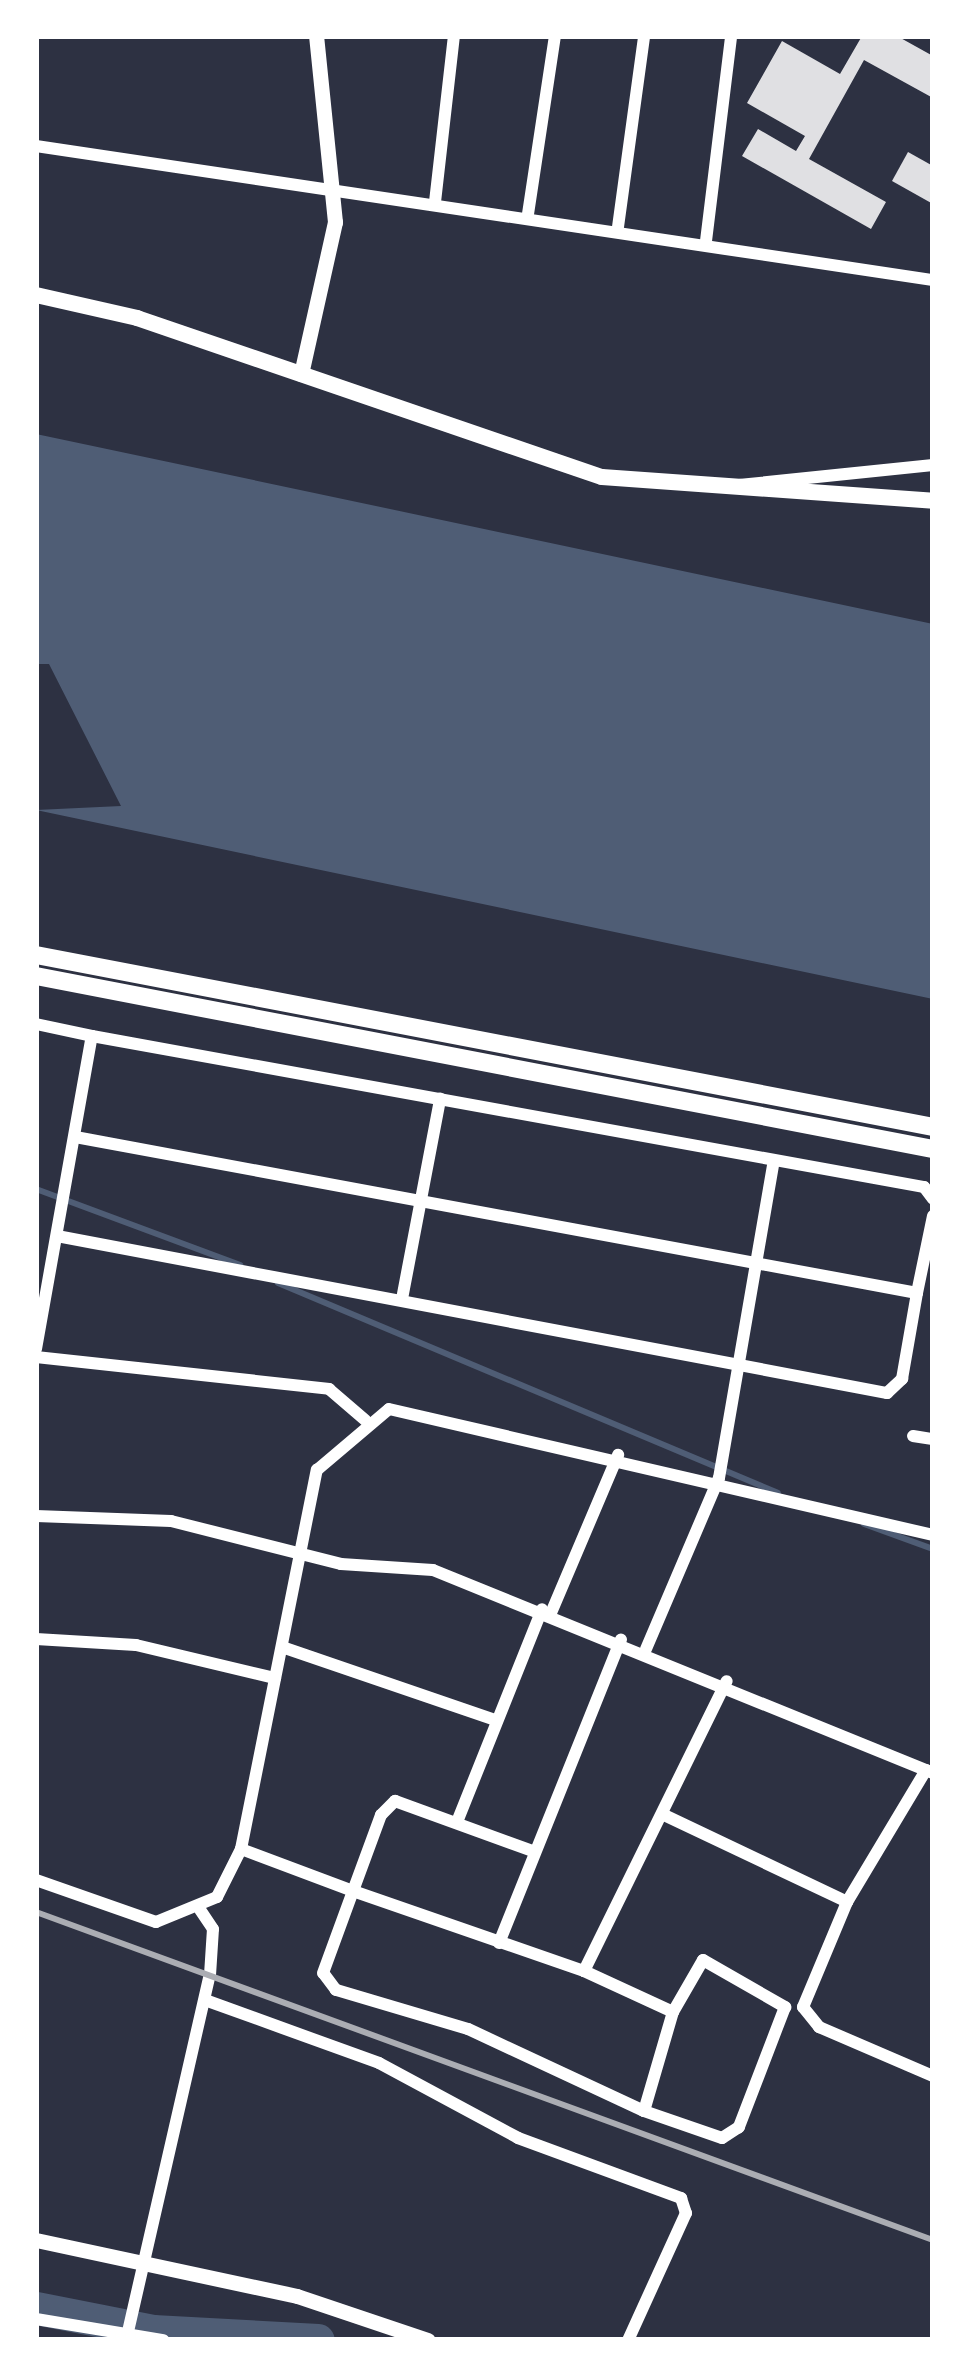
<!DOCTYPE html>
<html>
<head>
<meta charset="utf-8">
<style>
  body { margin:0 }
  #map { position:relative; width:969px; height:2376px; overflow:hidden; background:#2d3142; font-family:Roboto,sans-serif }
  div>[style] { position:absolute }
  .water>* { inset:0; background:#4f5d75 }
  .stream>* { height:6px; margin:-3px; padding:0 3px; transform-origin:3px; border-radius:3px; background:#4f5d75 }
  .river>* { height:33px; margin:-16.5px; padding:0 16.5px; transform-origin:16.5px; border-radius:16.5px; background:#4f5d75 }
  .building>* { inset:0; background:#e0e0e3 }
  .minor>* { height:12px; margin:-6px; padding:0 6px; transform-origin:6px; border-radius:6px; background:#fff }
  .tertiary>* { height:15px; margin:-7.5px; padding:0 7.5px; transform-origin:7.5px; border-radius:7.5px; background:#fff }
  .secondary>* { height:16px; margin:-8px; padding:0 8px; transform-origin:8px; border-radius:8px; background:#fff }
  .trunk>* { height:18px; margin:-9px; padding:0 9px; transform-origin:9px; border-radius:9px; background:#fff }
  .rail>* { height:6px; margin:-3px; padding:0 3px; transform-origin:3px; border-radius:3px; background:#abadb3 }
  span { translate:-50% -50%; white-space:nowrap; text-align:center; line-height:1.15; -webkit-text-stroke:9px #fff; paint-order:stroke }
  .frame { position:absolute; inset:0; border:39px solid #fff; pointer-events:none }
</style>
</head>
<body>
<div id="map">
  <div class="water">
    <div style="clip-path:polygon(36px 434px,933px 624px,933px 999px,36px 810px,121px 806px,49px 664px,36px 664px)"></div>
  </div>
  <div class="stream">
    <div style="left:36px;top:1189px;width:218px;rotate:20.4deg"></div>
    <div style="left:278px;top:1283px;width:542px;rotate:22.78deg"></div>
    <div style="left:864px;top:1524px;width:73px;rotate:19.9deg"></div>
  </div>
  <div class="river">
    <div style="left:36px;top:2308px;width:119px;rotate:11.1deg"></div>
    <div style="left:153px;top:2331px;width:165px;rotate:3.1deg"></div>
  </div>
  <div class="building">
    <div style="clip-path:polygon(862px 36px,897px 36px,933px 56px,933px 98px,864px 60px,809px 159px,886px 202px,871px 229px,742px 156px,758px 129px,796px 151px,805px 136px,747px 103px,782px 41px,840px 74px)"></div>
    <div style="clip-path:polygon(908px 152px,933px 166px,933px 204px,892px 181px)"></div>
  </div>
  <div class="minor">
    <div style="left:36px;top:146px;width:907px;rotate:8.5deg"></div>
    <div style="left:435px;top:202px;width:167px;rotate:-83.5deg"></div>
    <div style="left:528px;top:214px;width:180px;rotate:-81.4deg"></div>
    <div style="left:618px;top:227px;width:193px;rotate:-82.2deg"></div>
    <div style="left:706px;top:241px;width:207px;rotate:-83deg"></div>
    <div style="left:739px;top:485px;width:195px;rotate:-5.9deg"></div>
    <div style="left:36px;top:1024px;width:57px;rotate:12.1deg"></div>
    <div style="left:57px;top:1236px;width:845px;rotate:10.71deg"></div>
    <div style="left:887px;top:1393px;width:21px;rotate:-43deg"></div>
    <div style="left:902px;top:1379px;width:87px;rotate:-80.1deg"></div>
    <div style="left:917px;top:1293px;width:856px;rotate:-169.5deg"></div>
    <div style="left:917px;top:1293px;width:79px;rotate:-78.3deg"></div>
    <div style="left:402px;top:1299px;width:204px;rotate:-79.2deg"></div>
    <div style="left:36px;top:1349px;width:318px;rotate:-79.9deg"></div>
    <div style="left:92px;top:1036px;width:846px;rotate:10.29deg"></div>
    <div style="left:924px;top:1187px;width:15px;rotate:53deg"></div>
    <div style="left:36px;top:1357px;width:295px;rotate:6.2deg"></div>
    <div style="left:329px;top:1389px;width:48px;rotate:40.7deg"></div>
    <div style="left:913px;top:1436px;width:20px;rotate:9deg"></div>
    <div style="left:36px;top:1516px;width:135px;rotate:2.1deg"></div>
    <div style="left:171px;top:1521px;width:175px;rotate:14.2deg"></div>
    <div style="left:341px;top:1564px;width:92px;rotate:3.7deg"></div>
    <div style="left:433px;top:1570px;width:540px;rotate:22.1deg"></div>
    <div style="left:551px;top:1613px;width:172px;rotate:-67deg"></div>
    <div style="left:36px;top:1639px;width:100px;rotate:3.4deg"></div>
    <div style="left:136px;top:1645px;width:143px;rotate:13.4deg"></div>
    <div style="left:282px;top:1647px;width:225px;rotate:18.9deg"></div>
    <div style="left:646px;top:1649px;width:186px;rotate:-66.9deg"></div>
    <div style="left:719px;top:1478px;width:322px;rotate:-80.2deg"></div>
    <div style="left:926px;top:1770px;width:154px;rotate:120.9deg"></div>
    <div style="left:847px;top:1902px;width:114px;rotate:112.7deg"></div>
    <div style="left:803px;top:2007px;width:26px;rotate:51deg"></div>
    <div style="left:819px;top:2027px;width:124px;rotate:23.3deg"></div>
    <div style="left:662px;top:1814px;width:205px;rotate:25.4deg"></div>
    <div style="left:457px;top:1822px;width:229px;rotate:-68.2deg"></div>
    <div style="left:241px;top:1849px;width:120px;rotate:20.6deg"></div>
    <div style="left:353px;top:1891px;width:244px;rotate:19.1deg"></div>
    <div style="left:584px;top:1971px;width:98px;rotate:24.7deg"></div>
    <div style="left:673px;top:2012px;width:60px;rotate:-60deg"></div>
    <div style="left:703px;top:1960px;width:95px;rotate:29.8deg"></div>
    <div style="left:785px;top:2007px;width:129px;rotate:111deg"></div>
    <div style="left:739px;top:2127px;width:20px;rotate:147deg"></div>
    <div style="left:722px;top:2138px;width:83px;rotate:-160.9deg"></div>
    <div style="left:644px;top:2111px;width:194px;rotate:-155deg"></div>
    <div style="left:468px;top:2029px;width:138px;rotate:-163.5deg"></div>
    <div style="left:336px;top:1990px;width:21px;rotate:-127deg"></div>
    <div style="left:323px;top:1973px;width:87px;rotate:-69.9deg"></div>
    <div style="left:353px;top:1891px;width:81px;rotate:-69.8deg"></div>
    <div style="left:381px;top:1815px;width:20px;rotate:-45deg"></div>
    <div style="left:395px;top:1801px;width:149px;rotate:20deg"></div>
    <div style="left:36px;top:1880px;width:127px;rotate:19.3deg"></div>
    <div style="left:156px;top:1922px;width:66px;rotate:-22.3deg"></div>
    <div style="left:217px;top:1897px;width:54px;rotate:-63.4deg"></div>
    <div style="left:241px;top:1849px;width:387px;rotate:-78.7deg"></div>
    <div style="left:317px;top:1470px;width:94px;rotate:-40.3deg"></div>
    <div style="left:389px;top:1409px;width:558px;rotate:13.04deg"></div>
    <div style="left:499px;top:1943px;width:327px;rotate:-68.1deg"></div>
    <div style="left:584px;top:1971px;width:323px;rotate:-63.8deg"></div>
    <div style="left:205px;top:2000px;width:185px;rotate:19.9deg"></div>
    <div style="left:379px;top:2063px;width:158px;rotate:28.3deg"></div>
    <div style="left:518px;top:2138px;width:174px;rotate:20.2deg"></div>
    <div style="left:681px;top:2198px;width:16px;rotate:72deg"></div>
    <div style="left:686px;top:2213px;width:140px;rotate:114.5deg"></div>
    <div style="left:644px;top:2111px;width:103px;rotate:-73.7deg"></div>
    <div style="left:36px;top:2319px;width:129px;rotate:9.4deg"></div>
    <div style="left:127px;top:2336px;width:370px;rotate:-77.1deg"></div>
    <div style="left:210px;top:1975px;width:46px;rotate:-86.3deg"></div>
    <div style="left:213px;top:1929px;width:23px;rotate:-124deg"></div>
  </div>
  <div class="tertiary">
    <div style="left:301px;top:374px;width:156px;rotate:-77.4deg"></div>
    <div style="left:335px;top:222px;width:187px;rotate:-95.8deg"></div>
    <div style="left:36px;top:2240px;width:267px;rotate:12.1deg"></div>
    <div style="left:297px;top:2296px;width:138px;rotate:18.6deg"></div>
  </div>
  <div class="secondary">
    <div style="left:36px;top:295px;width:104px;rotate:12.8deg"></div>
    <div style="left:137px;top:318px;width:491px;rotate:18.9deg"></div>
    <div style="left:602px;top:477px;width:332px;rotate:4.1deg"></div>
  </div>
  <div class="trunk">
    <div style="left:36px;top:955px;width:913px;rotate:10.85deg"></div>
    <div style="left:36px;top:976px;width:914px;rotate:10.92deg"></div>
  </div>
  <div class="rail">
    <div style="left:36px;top:1912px;width:955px;rotate:20.09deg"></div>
  </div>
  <div class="frame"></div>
</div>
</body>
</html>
